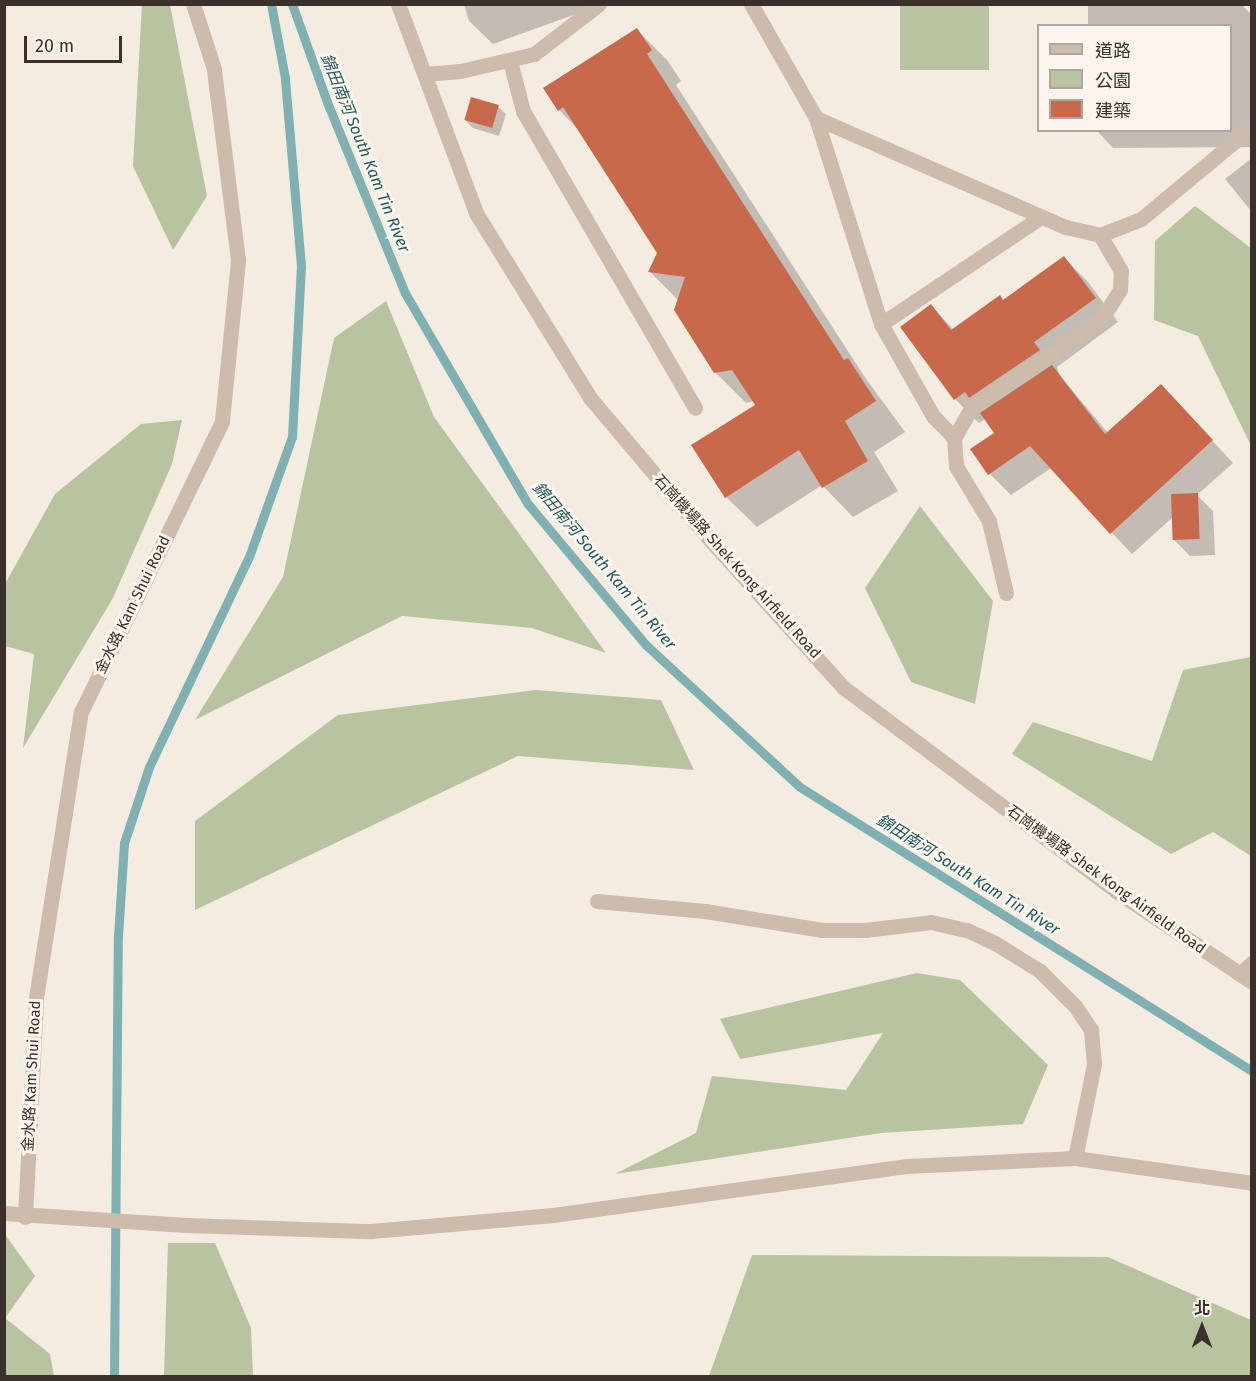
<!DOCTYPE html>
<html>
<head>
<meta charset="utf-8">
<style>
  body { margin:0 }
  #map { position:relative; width:1256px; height:1381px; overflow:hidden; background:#f4ebe1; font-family:"Fira Sans","Noto Sans TC",sans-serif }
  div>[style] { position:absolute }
  .green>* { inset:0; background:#b8c4a0; transform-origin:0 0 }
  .shadow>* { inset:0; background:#0003 }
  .stream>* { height:9px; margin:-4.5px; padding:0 4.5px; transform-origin:4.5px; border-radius:4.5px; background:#7fb0b2 }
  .building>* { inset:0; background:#c8694b; transform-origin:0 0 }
  .minor>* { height:15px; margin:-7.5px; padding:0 7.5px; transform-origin:7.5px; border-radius:7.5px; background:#cdbbac }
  span { translate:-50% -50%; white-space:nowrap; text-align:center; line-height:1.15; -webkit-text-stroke:6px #fbf5ee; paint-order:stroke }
  .street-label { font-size:15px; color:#3b302b }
  .water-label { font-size:16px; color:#1f5a5e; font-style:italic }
  .frame { position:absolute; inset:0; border:6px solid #3b302b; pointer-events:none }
  .legend { position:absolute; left:1037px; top:24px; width:195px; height:108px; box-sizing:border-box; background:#fbf5ee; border:2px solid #aea6a0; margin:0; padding:8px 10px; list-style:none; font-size:18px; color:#3b302b }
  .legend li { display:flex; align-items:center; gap:12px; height:30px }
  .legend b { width:30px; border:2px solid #aea6a0 }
  .north { position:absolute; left:1172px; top:1297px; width:60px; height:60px; -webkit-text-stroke:4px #fbf5ee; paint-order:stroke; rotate:0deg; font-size:16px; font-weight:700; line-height:24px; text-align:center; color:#3b302b }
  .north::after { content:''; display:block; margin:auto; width:21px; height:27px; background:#3b302b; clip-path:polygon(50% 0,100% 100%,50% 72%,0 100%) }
  .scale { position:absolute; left:24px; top:36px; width:98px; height:27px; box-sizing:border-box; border:3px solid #3b302b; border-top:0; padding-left:8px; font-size:18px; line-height:21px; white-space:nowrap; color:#3b302b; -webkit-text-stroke:4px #fbf5ee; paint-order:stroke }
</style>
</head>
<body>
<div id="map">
  <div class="green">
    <div style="clip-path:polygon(142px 5px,170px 5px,207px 196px,173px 250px,133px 166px)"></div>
    <div style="left:900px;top:5px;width:89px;height:65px"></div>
    <div style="clip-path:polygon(1195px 206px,1251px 248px,1251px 446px,1198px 336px,1154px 320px,1155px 241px)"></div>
    <div style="clip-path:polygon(386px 301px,434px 417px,606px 653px,532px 628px,402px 616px,195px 720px,283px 577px,334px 338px)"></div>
    <div style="clip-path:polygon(182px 420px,172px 464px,113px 598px,23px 748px,34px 654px,5px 646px,5px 584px,55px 494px,141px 424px)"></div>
    <div style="clip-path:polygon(920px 506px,993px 601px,975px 704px,911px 682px,865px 588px)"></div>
    <div style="clip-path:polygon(1251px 657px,1251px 856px,1213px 832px,1171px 854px,1012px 754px,1033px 722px,1152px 761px,1183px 670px)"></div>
    <div style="clip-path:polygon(536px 690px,661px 700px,694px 770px,518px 756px,195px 910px,195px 821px,338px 715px)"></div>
    <div style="clip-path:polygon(917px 973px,960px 980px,1048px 1065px,1023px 1124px,881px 1133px,615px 1174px,696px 1133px,712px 1076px,846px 1090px,883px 1033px,740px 1059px,720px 1019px)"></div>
    <div style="clip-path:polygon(4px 1233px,35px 1276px,5px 1318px,50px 1354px,54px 1376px,5px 1376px)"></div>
    <div style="clip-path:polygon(168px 1243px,215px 1243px,251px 1328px,253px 1376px,164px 1376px)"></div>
    <div style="clip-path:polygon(752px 1255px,1108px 1257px,1251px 1320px,1251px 1376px,709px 1376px)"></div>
  </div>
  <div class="shadow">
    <div style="clip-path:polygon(464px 4px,604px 4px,493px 44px,469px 21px)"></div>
    <div style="clip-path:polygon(1088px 4px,1241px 4px,1251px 14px,1251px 147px,1113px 148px,1096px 130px,1230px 130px,1230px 26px,1088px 26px)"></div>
    <div style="clip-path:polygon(637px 30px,667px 60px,681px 81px,676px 85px,864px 376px,905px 432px,874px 452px,898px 491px,853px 517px,822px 485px,757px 527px,726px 497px,757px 405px,754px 401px,746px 403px,715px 372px,679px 301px,650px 272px,658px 253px,580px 131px,559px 110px)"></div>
    <div style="clip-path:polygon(498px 107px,506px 114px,499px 136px,473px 128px,465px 120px)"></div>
    <div style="clip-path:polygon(1252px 158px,1252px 212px,1225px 179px)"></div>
    <div style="clip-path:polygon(1064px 258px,1088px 282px,1118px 322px,1057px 367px,1060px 376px,1108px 433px,1182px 408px,1233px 463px,1197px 495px,1213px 511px,1215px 555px,1190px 556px,1174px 540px,1173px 517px,1132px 554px,1051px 468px,1011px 495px,990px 474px,996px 433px,986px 418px,979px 423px,955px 399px,902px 327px,931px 306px,954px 330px,1004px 302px)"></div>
  </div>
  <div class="stream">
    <div style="left:292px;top:4px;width:104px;rotate:70.3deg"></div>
    <div style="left:327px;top:102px;width:206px;rotate:67.8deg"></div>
    <div style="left:405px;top:293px;width:244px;rotate:59.8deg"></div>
    <div style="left:528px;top:504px;width:184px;rotate:50.1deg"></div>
    <div style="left:646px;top:645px;width:209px;rotate:42.7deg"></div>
    <div style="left:800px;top:787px;width:534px;rotate:32.14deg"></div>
    <div style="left:114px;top:1376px;width:440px;rotate:-89.5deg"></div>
    <div style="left:118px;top:936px;width:93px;rotate:-86.3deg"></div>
    <div style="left:124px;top:843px;width:80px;rotate:-71.8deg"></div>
    <div style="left:149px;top:767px;width:236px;rotate:-64.6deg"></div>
    <div style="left:250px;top:554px;width:124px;rotate:-70.3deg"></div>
    <div style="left:292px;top:437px;width:171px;rotate:-87deg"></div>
    <div style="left:301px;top:266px;width:189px;rotate:-94.9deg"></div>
    <div style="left:285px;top:78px;width:75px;rotate:-100.7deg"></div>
  </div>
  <div class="building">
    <div style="clip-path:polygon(637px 28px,652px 50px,647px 54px,844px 360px,848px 358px,876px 401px,845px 421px,868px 461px,822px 488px,799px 450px,725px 498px,691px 445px,755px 405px,732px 370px,714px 373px,674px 310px,685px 277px,648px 272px,657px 253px,563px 107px,558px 111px,543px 88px)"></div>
    <div style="left:471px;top:97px;width:29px;height:24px;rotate:16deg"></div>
    <div style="clip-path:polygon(1064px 256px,1096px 298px,1034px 342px,1040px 350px,969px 398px,965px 392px,954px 400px,900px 327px,931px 304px,951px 330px,1000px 295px,1003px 300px)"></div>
    <div style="clip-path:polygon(1052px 365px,1105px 434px,1161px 384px,1213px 440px,1110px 534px,1030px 446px,988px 475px,970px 449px,994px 433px,980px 413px)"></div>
    <div style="left:1198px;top:493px;width:46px;height:27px;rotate:88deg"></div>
  </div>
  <div class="minor">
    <div style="left:398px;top:4px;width:223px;rotate:69.5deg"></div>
    <div style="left:476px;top:213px;width:219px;rotate:58.3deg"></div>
    <div style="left:591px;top:399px;width:187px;rotate:49.8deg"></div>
    <div style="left:712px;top:542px;width:197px;rotate:47.9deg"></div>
    <div style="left:844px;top:688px;width:339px;rotate:36.7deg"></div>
    <div style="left:1116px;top:891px;width:164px;rotate:33.8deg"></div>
    <div style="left:751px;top:4px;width:131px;rotate:60.3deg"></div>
    <div style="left:816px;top:118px;width:273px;rotate:23.6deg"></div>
    <div style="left:1066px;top:227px;width:35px;rotate:13deg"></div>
    <div style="left:1100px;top:235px;width:44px;rotate:-21.3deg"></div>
    <div style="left:1141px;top:219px;width:144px;rotate:-39.7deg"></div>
    <div style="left:510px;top:61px;width:52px;rotate:75.4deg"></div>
    <div style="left:523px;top:111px;width:343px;rotate:59.9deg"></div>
    <div style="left:425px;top:74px;width:35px;rotate:-5deg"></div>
    <div style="left:460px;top:71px;width:76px;rotate:-12.9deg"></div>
    <div style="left:534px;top:54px;width:82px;rotate:-37.6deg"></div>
    <div style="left:816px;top:118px;width:216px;rotate:72.5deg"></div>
    <div style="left:881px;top:324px;width:106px;rotate:60.5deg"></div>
    <div style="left:933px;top:416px;width:30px;rotate:46deg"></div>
    <div style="left:881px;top:324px;width:192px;rotate:-33.8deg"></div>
    <div style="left:1006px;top:593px;width:74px;rotate:-103.3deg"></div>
    <div style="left:989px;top:521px;width:64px;rotate:-121deg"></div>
    <div style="left:956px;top:466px;width:28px;rotate:-94deg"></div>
    <div style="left:954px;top:438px;width:34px;rotate:-60deg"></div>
    <div style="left:971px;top:408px;width:157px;rotate:-34.1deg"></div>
    <div style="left:1101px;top:320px;width:36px;rotate:-58deg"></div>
    <div style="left:1120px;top:289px;width:18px;rotate:-87deg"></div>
    <div style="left:1121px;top:271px;width:42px;rotate:-120.3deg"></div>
    <div style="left:597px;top:901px;width:108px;rotate:5.3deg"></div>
    <div style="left:705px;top:911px;width:119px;rotate:9.2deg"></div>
    <div style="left:822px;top:930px;width:43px"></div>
    <div style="left:865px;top:930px;width:66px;rotate:-6.9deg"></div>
    <div style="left:931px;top:922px;width:37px;rotate:13deg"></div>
    <div style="left:967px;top:930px;width:31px;rotate:25deg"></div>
    <div style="left:995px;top:943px;width:53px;rotate:31.9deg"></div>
    <div style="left:1040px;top:971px;width:49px;rotate:45deg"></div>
    <div style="left:1075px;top:1006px;width:29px;rotate:56deg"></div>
    <div style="left:1091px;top:1030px;width:34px;rotate:85deg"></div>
    <div style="left:1094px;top:1064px;width:96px;rotate:101.4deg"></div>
    <div style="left:1240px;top:974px;width:16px;rotate:-43deg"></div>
    <div style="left:4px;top:1213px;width:182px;rotate:3.8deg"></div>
    <div style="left:186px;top:1225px;width:185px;rotate:1.9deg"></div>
    <div style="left:371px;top:1231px;width:183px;rotate:-5deg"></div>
    <div style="left:553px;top:1215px;width:356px;rotate:-7.9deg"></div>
    <div style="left:906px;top:1166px;width:169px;rotate:-2.7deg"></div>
    <div style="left:1075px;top:1158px;width:179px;rotate:8deg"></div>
    <div style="left:25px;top:1217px;width:219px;rotate:-87.1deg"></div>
    <div style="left:36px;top:998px;width:290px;rotate:-81.1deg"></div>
    <div style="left:81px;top:712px;width:323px;rotate:-64.1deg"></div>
    <div style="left:222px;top:421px;width:162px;rotate:-84.3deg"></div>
    <div style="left:238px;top:260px;width:193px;rotate:-97.2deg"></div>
    <div style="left:214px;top:69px;width:68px;rotate:-107.9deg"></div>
  </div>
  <div class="street-label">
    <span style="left:737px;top:567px;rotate:48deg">石崗機場路 Shek Kong Airfield Road</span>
    <span style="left:133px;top:605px;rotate:-64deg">金水路 Kam Shui Road</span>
    <span style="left:1106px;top:880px;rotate:36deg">石崗機場路 Shek Kong Airfield Road</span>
    <span style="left:32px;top:1076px;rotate:-87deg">金水路 Kam Shui Road</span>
  </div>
  <div class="water-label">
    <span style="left:365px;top:153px;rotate:68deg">錦田南河 South Kam Tin River</span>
    <span style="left:604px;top:566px;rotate:50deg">錦田南河 South Kam Tin River</span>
    <span style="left:968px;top:875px;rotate:32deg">錦田南河 South Kam Tin River</span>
  </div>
  <div class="frame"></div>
  <ul class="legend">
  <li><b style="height:8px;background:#cdbbac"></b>道路</li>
  <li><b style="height:16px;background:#b8c4a0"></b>公園</li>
  <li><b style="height:16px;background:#c8694b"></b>建築</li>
  </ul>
  <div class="north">北</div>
  <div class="scale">20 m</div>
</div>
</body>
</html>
